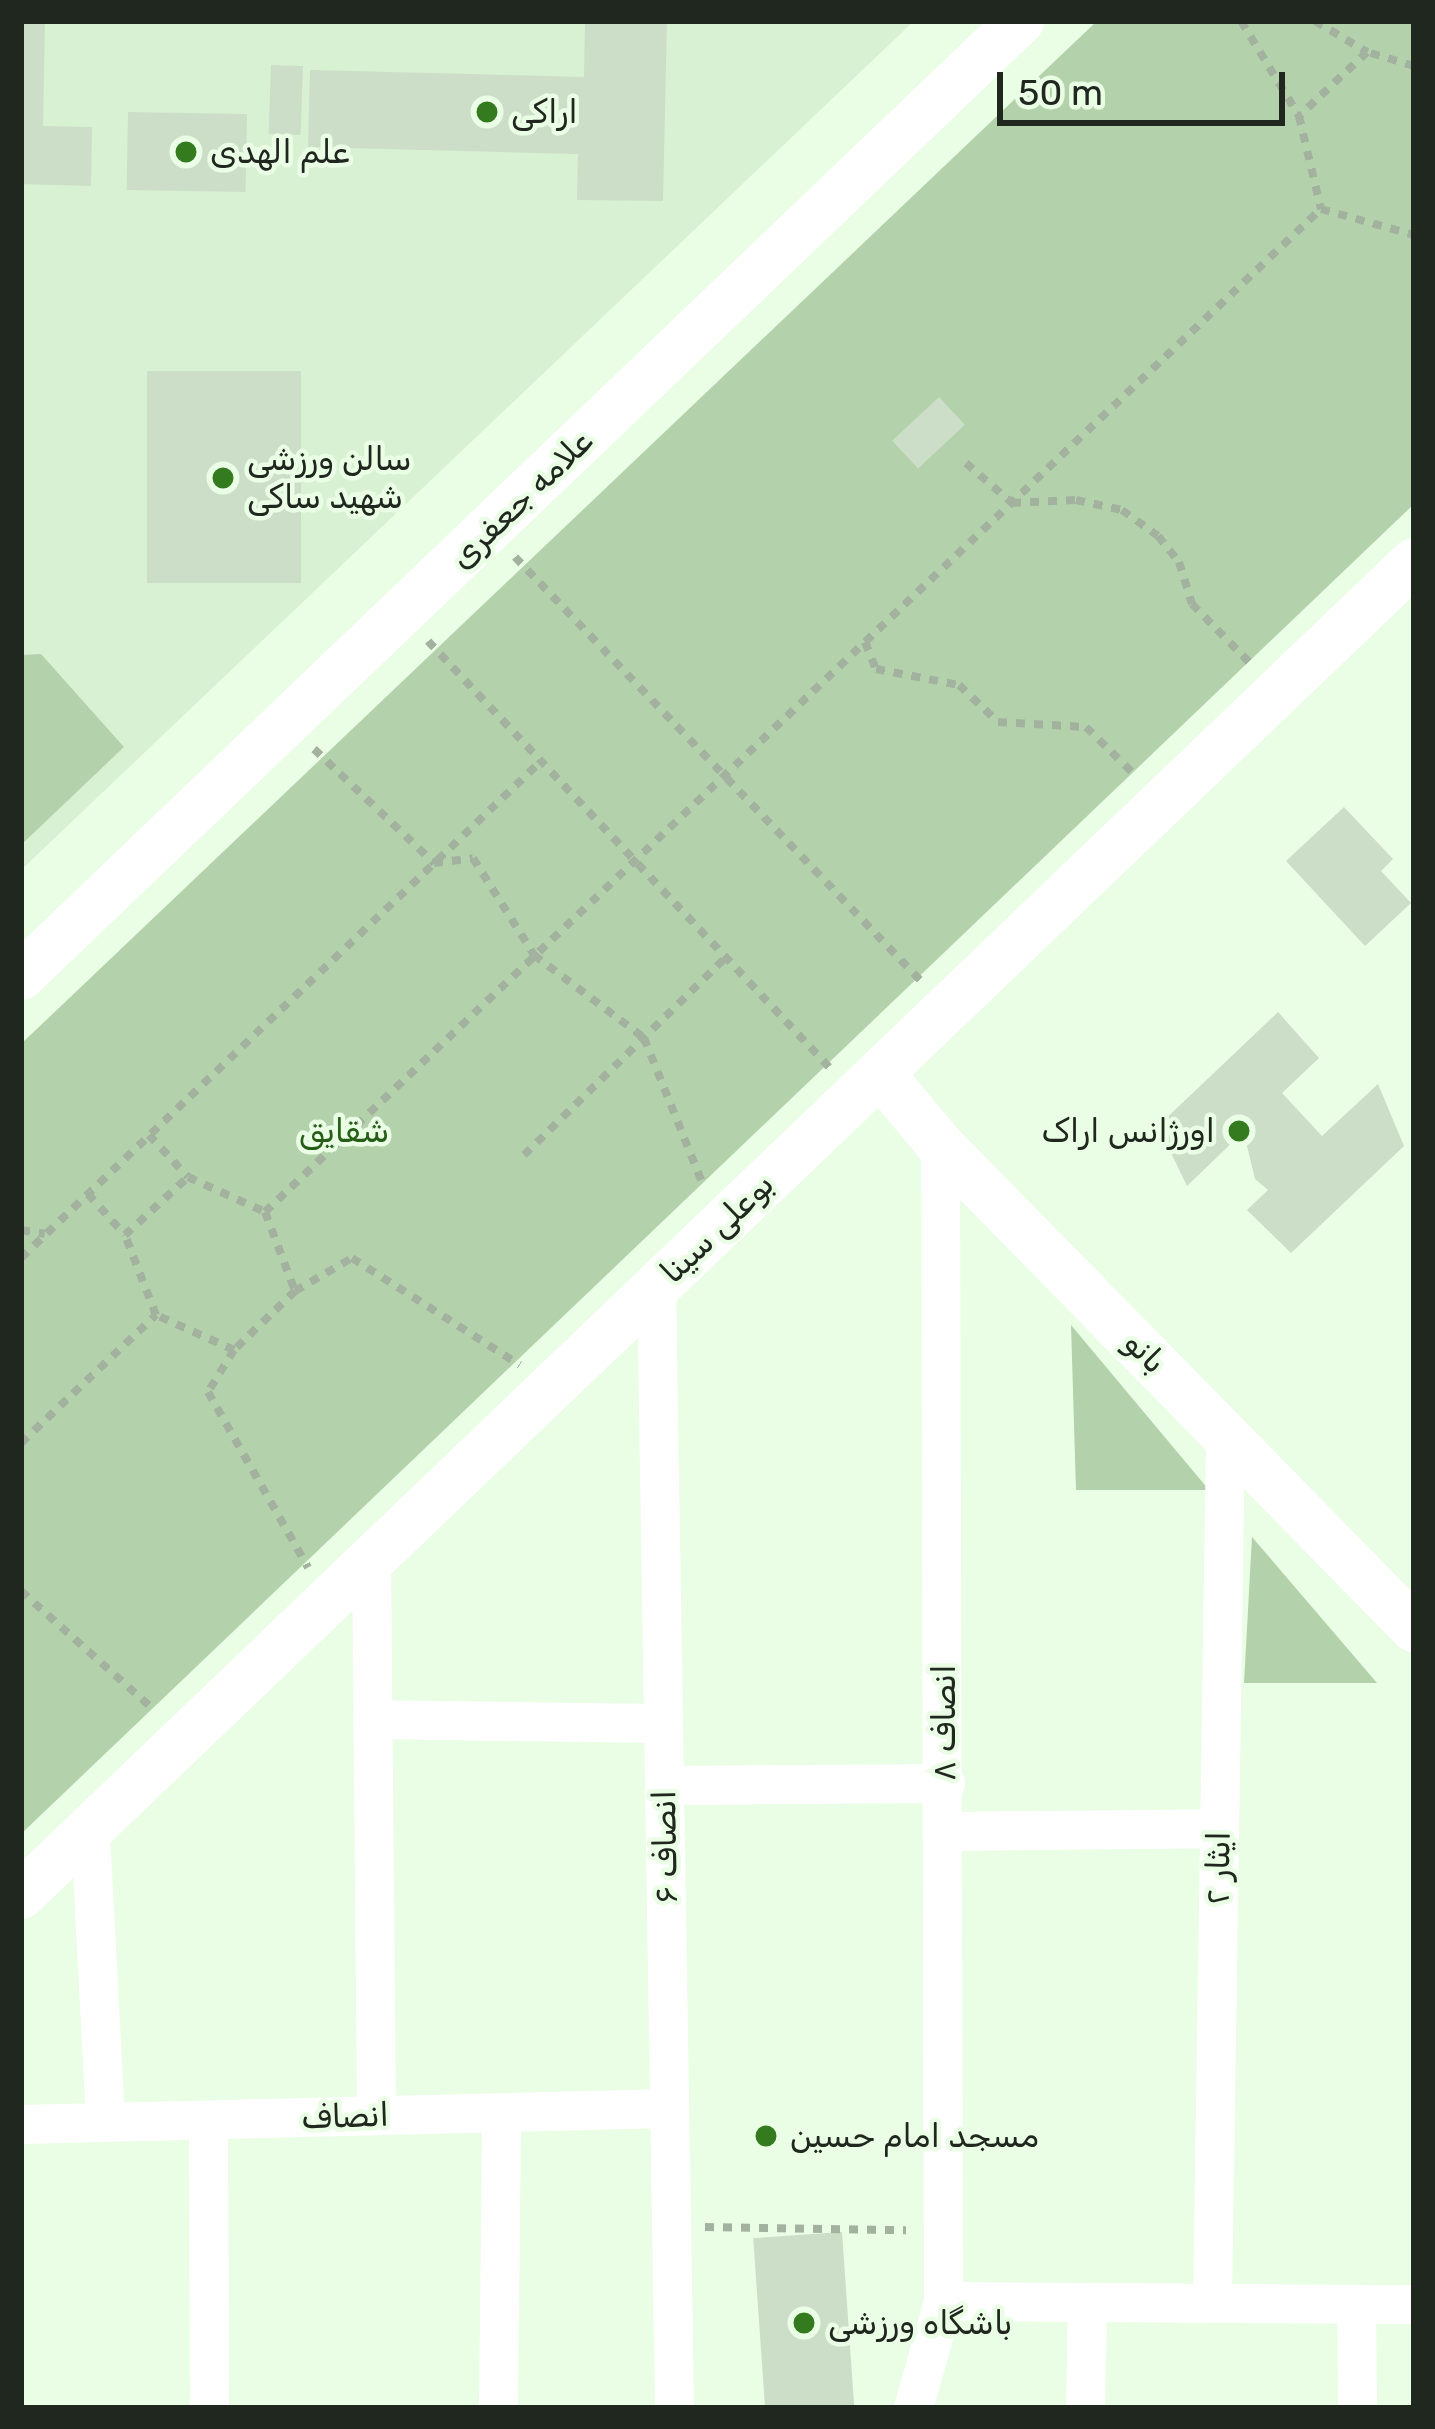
<!DOCTYPE html>
<html>
<head>
<meta charset="utf-8">
<style>
  body { margin:0 }
  #map { position:relative; width:1435px; height:2429px; overflow:hidden; background:#eafde5; font-family:Rubik,Cairo,sans-serif }
  div>[style] { position:absolute }
  .built>* { inset:0; background:#d9f1d3 }
  .green>* { inset:0; background:#b3d2ab }
  .building>* { inset:0; background:#ccdec7; transform-origin:0 0 }
  .path>* { height:8px; margin-top:-4px; transform-origin:0; background:repeating-linear-gradient(90deg,#a3b29f 0 9px,transparent 0 18px) }
  .minor>* { height:39px; margin:-19.5px; padding:0 19.5px; transform-origin:19.5px; border-radius:19.5px; background:#fff }
  .tertiary>* { height:48px; margin:-24px; padding:0 24px; transform-origin:24px; border-radius:24px; background:#fff }
  .dots>* { width:33px; height:33px; translate:-50% -50%; box-sizing:border-box; border:6px solid #eafde5; border-radius:50% }
  span { translate:-50% -50%; white-space:nowrap; text-align:center; line-height:1.15; -webkit-text-stroke:9px #eafde5; paint-order:stroke }
  .poi-label { font-size:33px; color:#20271e }
  .left { translate:0 -50%; text-align:left }
  .right { translate:-100% -50%; text-align:right }
  .street-label { font-size:33px; color:#20271e }
  .park-label { font-size:33px; color:#275e17 }
  .frame { position:absolute; inset:0; border:24px solid #20271e; pointer-events:none }
  .scale { position:absolute; left:997px; top:72px; width:288px; height:54px; box-sizing:border-box; border:6px solid #20271e; border-top:0; padding-left:15px; font-size:36px; line-height:42px; white-space:nowrap; color:#20271e; -webkit-text-stroke:9px #eafde5; paint-order:stroke }
</style>
</head>
<body>
<div id="map">
  <div class="built">
    <div style="clip-path:polygon(21px 21px,914px 21px,21px 870px)"></div>
  </div>
  <div class="green">
    <div style="clip-path:polygon(1097px 21px,1414px 21px,1414px 504px,21px 1834px,21px 1044px)"></div>
    <div style="clip-path:polygon(41px 654px,124px 747px,21px 845px,21px 655px)"></div>
    <div style="clip-path:polygon(1071px 1325px,1209px 1490px,1076px 1490px)"></div>
    <div style="clip-path:polygon(1252px 1537px,1377px 1683px,1244px 1683px)"></div>
  </div>
  <div class="building">
    <div style="clip-path:polygon(21px 21px,45px 21px,43px 126px,92px 127px,91px 186px,21px 184px)"></div>
    <div style="clip-path:polygon(585px 21px,667px 21px,663px 201px,577px 200px,578px 154px,308px 147px,310px 70px,584px 77px)"></div>
    <div style="left:271px;top:65px;width:32px;height:69px;rotate:2deg"></div>
    <div style="left:128px;top:112px;width:119px;height:78px;rotate:1deg"></div>
    <div style="left:147px;top:371px;width:154px;height:212px"></div>
    <div style="left:939px;top:397px;width:38px;height:64px;rotate:47deg"></div>
    <div style="clip-path:polygon(1344px 807px,1393px 859px,1381px 871px,1411px 903px,1365px 946px,1286px 861px)"></div>
    <div style="clip-path:polygon(1278px 1012px,1319px 1058px,1282px 1093px,1322px 1136px,1378px 1084px,1404px 1146px,1291px 1253px,1247px 1210px,1268px 1190px,1255px 1179px,1246px 1142px,1239px 1136px,1187px 1186px,1158px 1126px)"></div>
    <div style="left:842px;top:2232px;width:176px;height:89px;rotate:86deg"></div>
  </div>
  <div class="path">
    <div style="left:1241px;top:21px;width:111px;rotate:58.6deg"></div>
    <div style="left:1315px;top:21px;width:61px;rotate:30.8deg"></div>
    <div style="left:1414px;top:66px;width:49px;rotate:-163.4deg"></div>
    <div style="left:1367px;top:52px;width:93px;rotate:136.7deg"></div>
    <div style="left:1299px;top:116px;width:96px;rotate:76.7deg"></div>
    <div style="left:1321px;top:209px;width:97px;rotate:15.6deg"></div>
    <div style="left:966px;top:463px;width:61px;rotate:41deg"></div>
    <div style="left:1012px;top:503px;width:64px;rotate:-2.7deg"></div>
    <div style="left:1076px;top:500px;width:47px;rotate:12.3deg"></div>
    <div style="left:1122px;top:510px;width:44px;rotate:35.8deg"></div>
    <div style="left:1158px;top:536px;width:33px;rotate:51deg"></div>
    <div style="left:1179px;top:562px;width:44px;rotate:72.8deg"></div>
    <div style="left:1192px;top:604px;width:86px;rotate:45.5deg"></div>
    <div style="left:515px;top:557px;width:586px;rotate:46.25deg"></div>
    <div style="left:428px;top:641px;width:585px;rotate:46.73deg"></div>
    <div style="left:865px;top:642px;width:29px;rotate:68deg"></div>
    <div style="left:876px;top:669px;width:85px;rotate:10.9deg"></div>
    <div style="left:959px;top:685px;width:54px;rotate:43.5deg"></div>
    <div style="left:998px;top:722px;width:88px;rotate:3.3deg"></div>
    <div style="left:1086px;top:727px;width:67px;rotate:44.4deg"></div>
    <div style="left:314px;top:749px;width:166px;rotate:43.5deg"></div>
    <div style="left:434px;top:863px;width:39px;rotate:-7deg"></div>
    <div style="left:473px;top:858px;width:115px;rotate:57.8deg"></div>
    <div style="left:534px;top:955px;width:138px;rotate:37deg"></div>
    <div style="left:644px;top:1038px;width:158px;rotate:68.1deg"></div>
    <div style="left:149px;top:1135px;width:57px;rotate:47.1deg"></div>
    <div style="left:524px;top:1155px;width:283px;rotate:-44.4deg"></div>
    <div style="left:188px;top:1177px;width:85px;rotate:24.4deg"></div>
    <div style="left:265px;top:1212px;width:85px;rotate:69.2deg"></div>
    <div style="left:295px;top:1291px;width:85px;rotate:136deg"></div>
    <div style="left:234px;top:1350px;width:85px;rotate:-155.8deg"></div>
    <div style="left:156px;top:1315px;width:86px;rotate:-111.2deg"></div>
    <div style="left:125px;top:1235px;width:86px;rotate:-42.6deg"></div>
    <div style="left:88px;top:1194px;width:55px;rotate:47.9deg"></div>
    <div style="left:265px;top:1212px;width:1456px;rotate:-43.53deg"></div>
    <div style="left:21px;top:1230px;width:24px;rotate:9deg"></div>
    <div style="left:21px;top:1258px;width:719px;rotate:-43.7deg"></div>
    <div style="left:295px;top:1291px;width:66px;rotate:-30.1deg"></div>
    <div style="left:352px;top:1258px;width:199px;rotate:32.5deg"></div>
    <div style="left:234px;top:1350px;width:49px;rotate:121.8deg"></div>
    <div style="left:208px;top:1392px;width:202px;rotate:60.3deg"></div>
    <div style="left:21px;top:1443px;width:186px;rotate:-43.5deg"></div>
    <div style="left:21px;top:1591px;width:178px;rotate:41.8deg"></div>
    <div style="left:705px;top:2227px;width:201px;rotate:0.9deg"></div>
  </div>
  <div class="minor">
    <div style="left:656px;top:1286px;width:1122px;rotate:89.08deg"></div>
    <div style="left:371px;top:1559px;width:556px;rotate:89.48deg"></div>
    <div style="left:372px;top:1719px;width:291px;rotate:0.8deg"></div>
    <div style="left:664px;top:1785px;width:281px;rotate:-0.4deg"></div>
    <div style="left:945px;top:1831px;width:274px;rotate:-0.6deg"></div>
    <div style="left:90px;top:1833px;width:289px;rotate:87deg"></div>
    <div style="left:208px;top:2120px;width:288px;rotate:89.8deg"></div>
    <div style="left:21px;top:2124px;width:648px;rotate:-1.41deg"></div>
    <div style="left:943px;top:2301px;width:471px;rotate:0.4deg"></div>
    <div style="left:1212px;top:2303px;width:870px;rotate:-89.14deg"></div>
    <div style="left:1356px;top:2304px;width:104px;rotate:89.4deg"></div>
    <div style="left:498px;top:2408px;width:296px;rotate:-89.4deg"></div>
    <div style="left:913px;top:2408px;width:111px;rotate:-74.3deg"></div>
    <div style="left:943px;top:2301px;width:1156px;rotate:-90.15deg"></div>
    <div style="left:1085px;top:2408px;width:106px;rotate:-88.9deg"></div>
  </div>
  <div class="tertiary">
    <div style="left:21px;top:976px;width:1382px;rotate:-43.71deg"></div>
    <div style="left:880px;top:1073px;width:94px;rotate:50.2deg"></div>
    <div style="left:940px;top:1145px;width:677px;rotate:45.54deg"></div>
    <div style="left:21px;top:1895px;width:1928px;rotate:-43.74deg"></div>
  </div>
  <div class="dots">
    <div style="left:487px;top:112px;background:#347b1f"></div>
    <div style="left:186px;top:152px;background:#347b1f"></div>
    <div style="left:223px;top:478px;background:#347b1f"></div>
    <div style="left:1239px;top:1131px;background:#347b1f"></div>
    <div style="left:766px;top:2136px;background:#347b1f"></div>
    <div style="left:804px;top:2323px;background:#347b1f"></div>
  </div>
  <div class="poi-label">
    <span class="left" style="left:511px;top:112px">اراکی</span>
    <span class="left" style="left:210px;top:152px">علم الهدی</span>
    <span class="left" style="left:247px;top:478px">سالن ورزشی<br>شهید ساکی</span>
    <span class="right" style="left:1215px;top:1131px">اورژانس اراک</span>
    <span class="left" style="left:790px;top:2136px">مسجد امام حسین</span>
    <span class="left" style="left:828px;top:2323px">باشگاه ورزشی</span>
  </div>
  <div class="street-label">
    <span style="left:521px;top:499px;rotate:-44deg">علامه جعفری</span>
    <span style="left:717px;top:1228px;rotate:-44deg">بوعلی سینا</span>
    <span style="left:1145px;top:1352px;rotate:45deg">بانو</span>
    <span style="left:944px;top:1723px;rotate:-90deg">انصاف ۸</span>
    <span style="left:665px;top:1847px;rotate:-91deg">انصاف ۶</span>
    <span style="left:1218px;top:1868px;rotate:-89deg">ایثار ۲</span>
    <span style="left:345px;top:2116px;rotate:-2deg">انصاف</span>
  </div>
  <div class="park-label">
    <span style="left:344px;top:1131px">شقایق</span>
  </div>
  <div class="frame"></div>
  <div class="scale">50 m</div>
</div>
</body>
</html>
